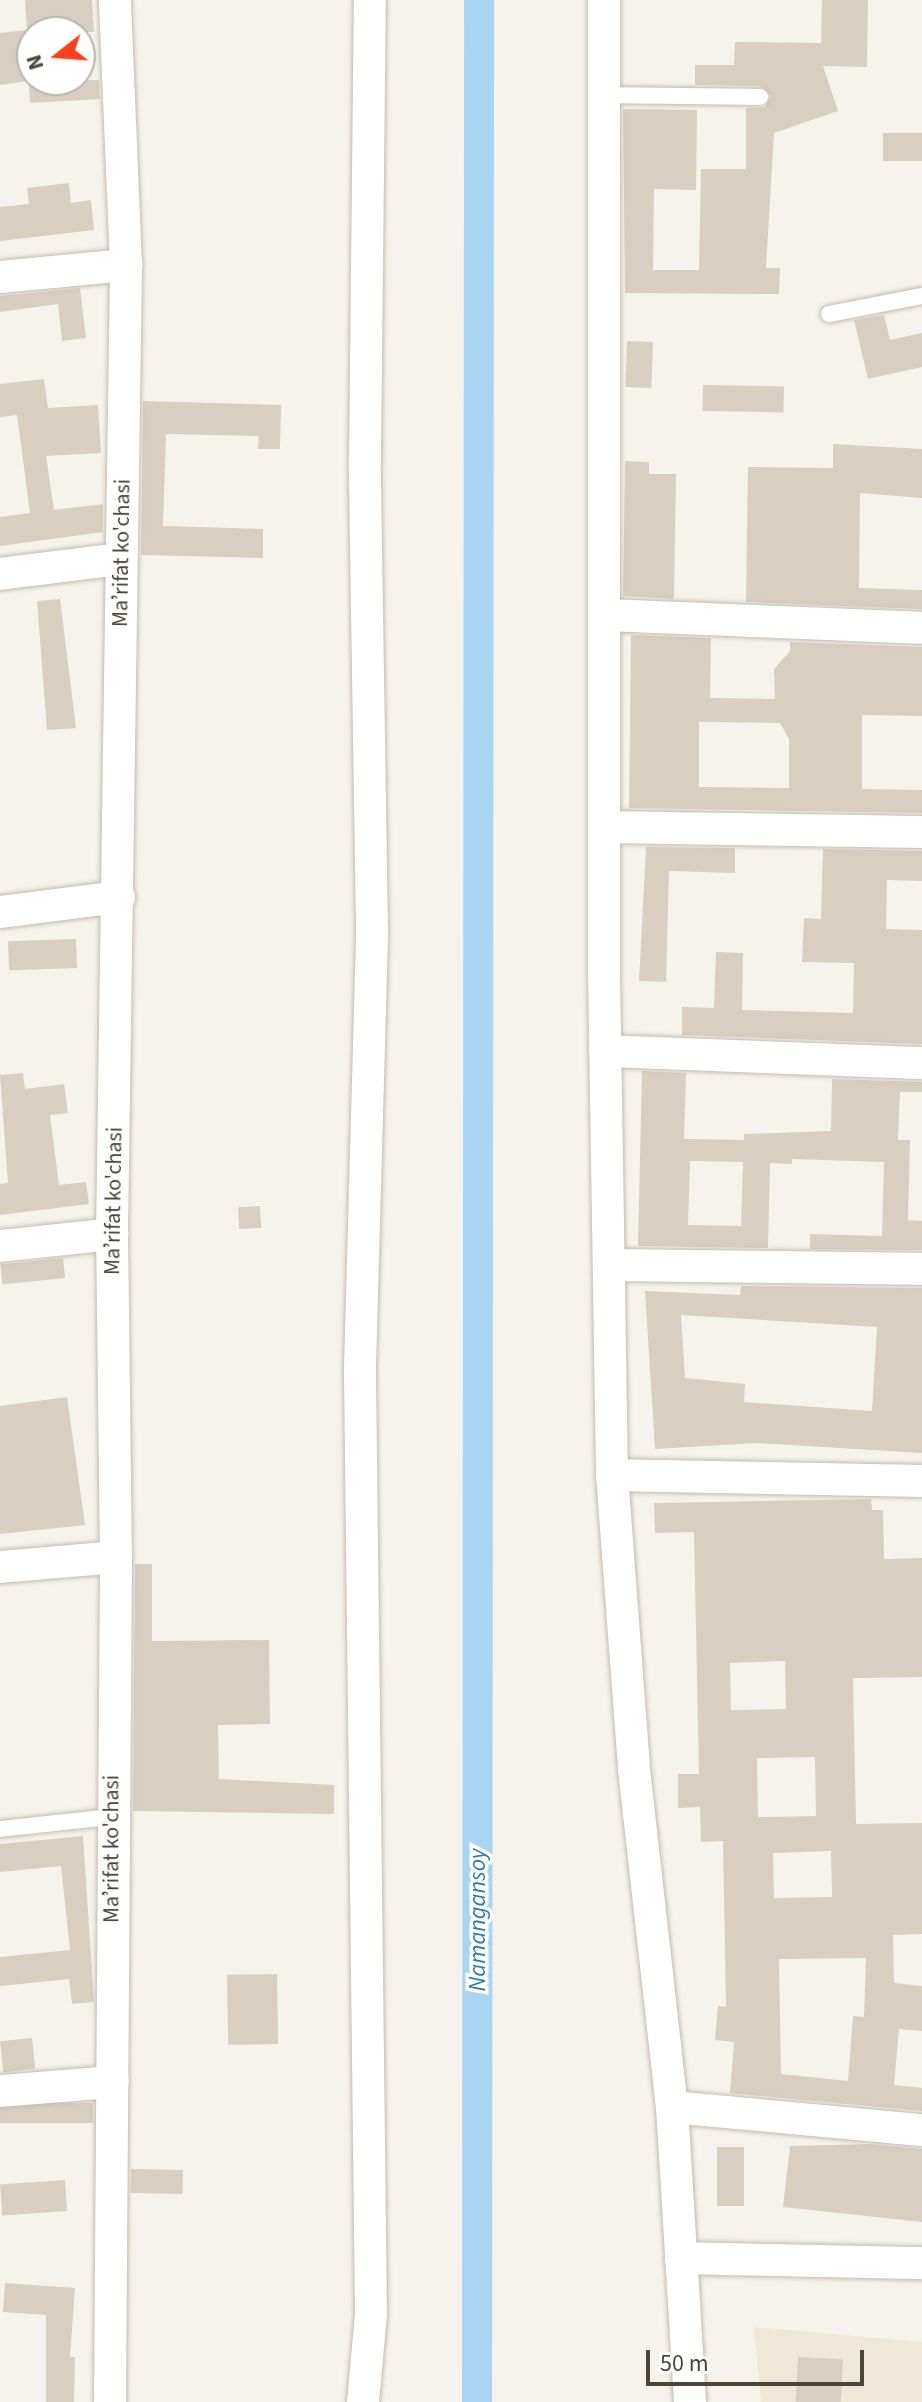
<!DOCTYPE html>
<html>
<head>
<meta charset="utf-8">
<style>
  body { margin:0 }
  #map { position:relative; width:922px; height:2402px; overflow:hidden; background:#f6f3ec; font-family:"Source Sans 3",sans-serif }
  div>[style] { position:absolute }
  .education>* { inset:0; background:#efe8d6 }
  .canal>* { height:30px; margin:-15px; padding:0 15px; transform-origin:15px; border-radius:15px; background:#a9d4f2 }
  .building>* { inset:0; background:#d8cfc1; transform-origin:0 0 }
  .roads { filter:drop-shadow(0 0 2px #c2bbae) drop-shadow(0 0 2px #c2bbae) }
  .lane>* { height:16px; margin:-8px; padding:0 8px; transform-origin:8px; border-radius:8px; background:#fff }
  .street>* { height:32px; margin:-16px; padding:0 16px; transform-origin:16px; border-radius:16px; background:#fff }
  span { translate:-50% -50%; white-space:nowrap; text-align:center; line-height:1.15; -webkit-text-stroke:7px #fff; paint-order:stroke }
  .street-label { font-size:22px; color:#4b4439 }
  .water-label { font-size:24px; color:#2e7ab2; font-style:italic }
  .north { position:absolute; left:16px; top:16px; width:80px; height:80px; box-sizing:border-box; background:#fff; border:2px solid #b7b4b0; border-radius:50%; rotate:253deg; font-size:22px; font-weight:700; line-height:32px; text-align:center; color:#4b4439 }
  .north::after { content:''; display:block; margin:auto; width:28px; height:36px; background:#fc3f1d; clip-path:polygon(50% 0,100% 100%,50% 72%,0 100%) }
  .scale { position:absolute; left:646px; top:2350px; width:218px; height:36px; box-sizing:border-box; border:4px solid #4b4439; border-top:0; padding-left:10px; font-size:24px; line-height:28px; white-space:nowrap; color:#4b4439; -webkit-text-stroke:6px #fff; paint-order:stroke }
</style>
</head>
<body>
<div id="map">
  <div class="education">
    <div style="clip-path:polygon(754px 2327px,922px 2342px,922px 2402px,761px 2402px)"></div>
  </div>
  <div class="canal">
    <div style="left:477px;top:2402px;width:2402px;rotate:-89.95deg"></div>
  </div>
  <div class="building">
    <div style="clip-path:polygon(25px 0,92px 0,94px 32px,32px 32px,32px 80px,99px 80px,100px 99px,30px 103px,29px 81px,0 85px,0 33px,27px 30px)"></div>
    <div style="clip-path:polygon(822px 0,868px 0,867px 67px,823px 66px,838px 111px,774px 133px,766px 268px,780px 268px,779px 294px,625px 293px,623px 109px,697px 110px,696px 190px,654px 189px,653px 270px,699px 270px,701px 169px,746px 169px,746px 108px,765px 107px,771px 96px,760px 86px,695px 85px,695px 65px,734px 65px,735px 42px,821px 43px)"></div>
    <div style="left:922px;top:133px;width:28px;height:39px;rotate:90deg"></div>
    <div style="clip-path:polygon(69px 183px,71px 203px,91px 200px,94px 230px,0 241px,0 207px,29px 204px,27px 188px)"></div>
    <div style="clip-path:polygon(80px 288px,86px 338px,62px 341px,58px 304px,0 312px,0 296px)"></div>
    <div style="clip-path:polygon(884px 315px,890px 340px,922px 333px,922px 367px,868px 379px,854px 320px)"></div>
    <div style="left:627px;top:341px;width:26px;height:46px;rotate:2deg"></div>
    <div style="clip-path:polygon(44px 379px,48px 408px,98px 405px,101px 453px,46px 456px,54px 510px,103px 504px,103px 532px,0 546px,0 517px,30px 513px,17px 415px,0 417px,0 384px)"></div>
    <div style="left:703px;top:385px;width:81px;height:26px;rotate:1deg"></div>
    <div style="clip-path:polygon(143px 401px,281px 405px,280px 449px,258px 449px,259px 436px,166px 434px,163px 526px,263px 529px,263px 558px,141px 555px)"></div>
    <div style="clip-path:polygon(833px 444px,922px 449px,922px 498px,860px 493px,859px 588px,922px 590px,922px 609px,746px 602px,748px 467px,833px 468px)"></div>
    <div style="clip-path:polygon(625px 461px,649px 462px,649px 474px,676px 474px,674px 599px,623px 596px)"></div>
    <div style="clip-path:polygon(60px 599px,76px 728px,47px 730px,37px 601px)"></div>
    <div style="clip-path:polygon(evenodd,631px 635px,711px 638px,710px 698px,775px 699px,774px 669px,790px 651px,790px 642px,922px 647px,922px 716px,862px 715px,862px 789px,922px 790px,922px 813px,629px 808px,631px 635px,699px 722px,780px 723px,789px 739px,789px 788px,699px 787px,699px 722px)"></div>
    <div style="clip-path:polygon(646px 847px,735px 848px,735px 873px,669px 871px,666px 982px,639px 981px)"></div>
    <div style="clip-path:polygon(823px 849px,922px 851px,922px 881px,887px 880px,886px 929px,922px 930px,922px 1044px,682px 1035px,682px 1007px,714px 1008px,716px 952px,743px 953px,742px 1010px,853px 1013px,854px 963px,802px 962px,804px 918px,821px 919px)"></div>
    <div style="left:76px;top:939px;width:29px;height:68px;rotate:88deg"></div>
    <div style="clip-path:polygon(evenodd,642px 1071px,686px 1073px,684px 1139px,744px 1140px,744px 1134px,831px 1131px,832px 1079px,922px 1082px,922px 1092px,900px 1092px,898px 1140px,910px 1140px,908px 1220px,922px 1221px,922px 1250px,810px 1249px,810px 1234px,882px 1236px,884px 1162px,792px 1159px,792px 1164px,770px 1163px,768px 1248px,638px 1246px,642px 1071px,690px 1161px,743px 1162px,741px 1226px,688px 1225px,690px 1161px)"></div>
    <div style="clip-path:polygon(23px 1073px,25px 1089px,64px 1084px,68px 1113px,50px 1115px,59px 1185px,86px 1182px,89px 1204px,0 1215px,0 1184px,8px 1183px,0 1075px)"></div>
    <div style="left:260px;top:1206px;width:22px;height:22px;rotate:87deg"></div>
    <div style="left:63px;top:1258px;width:20px;height:63px;rotate:84deg"></div>
    <div style="clip-path:polygon(evenodd,741px 1286px,922px 1288px,922px 1453px,757px 1443px,655px 1449px,645px 1291px,740px 1295px,741px 1286px,681px 1315px,877px 1327px,872px 1411px,744px 1402px,745px 1384px,685px 1378px,681px 1315px)"></div>
    <div style="clip-path:polygon(67px 1397px,85px 1525px,0 1534px,0 1406px)"></div>
    <div style="clip-path:polygon(evenodd,871px 1499px,872px 1510px,883px 1510px,884px 1559px,922px 1558px,922px 1677px,853px 1678px,856px 1824px,922px 1823px,922px 1934px,893px 1935px,894px 1983px,922px 1986px,922px 2031px,899px 2029px,894px 2085px,922px 2088px,922px 2111px,730px 2093px,734px 2042px,715px 2040px,718px 2006px,726px 2007px,723px 1841px,701px 1842px,700px 1807px,678px 1808px,678px 1774px,699px 1774px,694px 1532px,655px 1533px,654px 1503px,871px 1499px,785px 1661px,786px 1709px,731px 1710px,730px 1663px,785px 1661px,871px 1499px,815px 1757px,816px 1816px,758px 1817px,757px 1758px,815px 1757px,871px 1499px,831px 1851px,832px 1897px,774px 1898px,773px 1853px,831px 1851px,871px 1499px,866px 1958px,864px 2017px,853px 2016px,848px 2081px,781px 2074px,779px 1959px,866px 1958px)"></div>
    <div style="clip-path:polygon(135px 1564px,152px 1564px,152px 1641px,269px 1640px,270px 1724px,218px 1725px,219px 1779px,334px 1785px,334px 1814px,133px 1811px)"></div>
    <div style="clip-path:polygon(83px 1836px,94px 2002px,72px 2004px,69px 1979px,0 1986px,0 1957px,70px 1950px,61px 1866px,0 1872px,0 1844px)"></div>
    <div style="left:277px;top:1974px;width:70px;height:50px;rotate:89deg"></div>
    <div style="left:32px;top:2038px;width:31px;height:32px;rotate:84deg"></div>
    <div style="left:93px;top:2103px;width:20px;height:93px;rotate:90deg"></div>
    <div style="clip-path:polygon(870px 2144px,922px 2149px,922px 2222px,783px 2207px,790px 2146px)"></div>
    <div style="left:717px;top:2147px;width:27px;height:59px"></div>
    <div style="left:131px;top:2169px;width:52px;height:24px;rotate:1deg"></div>
    <div style="left:65px;top:2180px;width:31px;height:65px;rotate:86deg"></div>
    <div style="clip-path:polygon(5px 2283px,75px 2288px,70px 2357px,75px 2357px,74px 2402px,46px 2402px,46px 2315px,3px 2312px)"></div>
    <div style="left:798px;top:2357px;width:45px;height:45px;rotate:3deg"></div>
  </div>
  <div class="roads">
    <div class="lane">
      <div style="left:604px;top:95px;width:156px;rotate:0.7deg"></div>
      <div style="left:829px;top:314px;width:95px;rotate:-11deg"></div>
      <div style="left:0;top:1829px;width:111px;rotate:-6.2deg"></div>
    </div>
    <div class="street">
      <div style="left:604px;top:0;width:971px;rotate:90deg"></div>
      <div style="left:604px;top:971px;width:504px;rotate:89.09deg"></div>
      <div style="left:612px;top:1475px;width:295px;rotate:85.7deg"></div>
      <div style="left:634px;top:1769px;width:340px;rotate:83.6deg"></div>
      <div style="left:672px;top:2107px;width:296px;rotate:86.5deg"></div>
      <div style="left:0;top:277px;width:127px;rotate:-5.4deg"></div>
      <div style="left:0;top:574px;width:122px;rotate:-7.1deg"></div>
      <div style="left:604px;top:615px;width:318px;rotate:2.3deg"></div>
      <div style="left:604px;top:827px;width:318px;rotate:0.9deg"></div>
      <div style="left:0;top:912px;width:120px;rotate:-7.2deg"></div>
      <div style="left:605px;top:1051px;width:317px;rotate:2.2deg"></div>
      <div style="left:0;top:1246px;width:113px;rotate:-6.1deg"></div>
      <div style="left:609px;top:1265px;width:313px;rotate:0.7deg"></div>
      <div style="left:612px;top:1475px;width:310px;rotate:1.1deg"></div>
      <div style="left:0;top:1567px;width:116px;rotate:-4.9deg"></div>
      <div style="left:0;top:2091px;width:113px;rotate:-4.6deg"></div>
      <div style="left:672px;top:2107px;width:251px;rotate:5.3deg"></div>
      <div style="left:681px;top:2258px;width:241px;rotate:1.2deg"></div>
      <div style="left:110px;top:2402px;width:845px;rotate:-89.59deg"></div>
      <div style="left:116px;top:1557px;width:323px;rotate:-90.7deg"></div>
      <div style="left:112px;top:1234px;width:969px;rotate:-89.17deg"></div>
      <div style="left:126px;top:265px;width:265px;rotate:-92.4deg"></div>
      <div style="left:363px;top:2402px;width:88px;rotate:-84.8deg"></div>
      <div style="left:371px;top:2314px;width:947px;rotate:-90.67deg"></div>
      <div style="left:360px;top:1367px;width:439px;rotate:-88.4deg"></div>
      <div style="left:372px;top:928px;width:468px;rotate:-90.9deg"></div>
      <div style="left:365px;top:460px;width:460px;rotate:-89.4deg"></div>
    </div>
  </div>
  <div class="street-label">
    <span style="left:122px;top:553px;rotate:-89deg">Maʼrifat ko'chasi</span>
    <span style="left:114px;top:1201px;rotate:-89deg">Maʼrifat ko'chasi</span>
    <span style="left:112px;top:1849px;rotate:-90deg">Maʼrifat ko'chasi</span>
  </div>
  <div class="water-label">
    <span style="left:478px;top:1920px;rotate:-90deg">Namangansoy</span>
  </div>
  <div class="north">N</div>
  <div class="scale">50 m</div>
</div>
</body>
</html>
